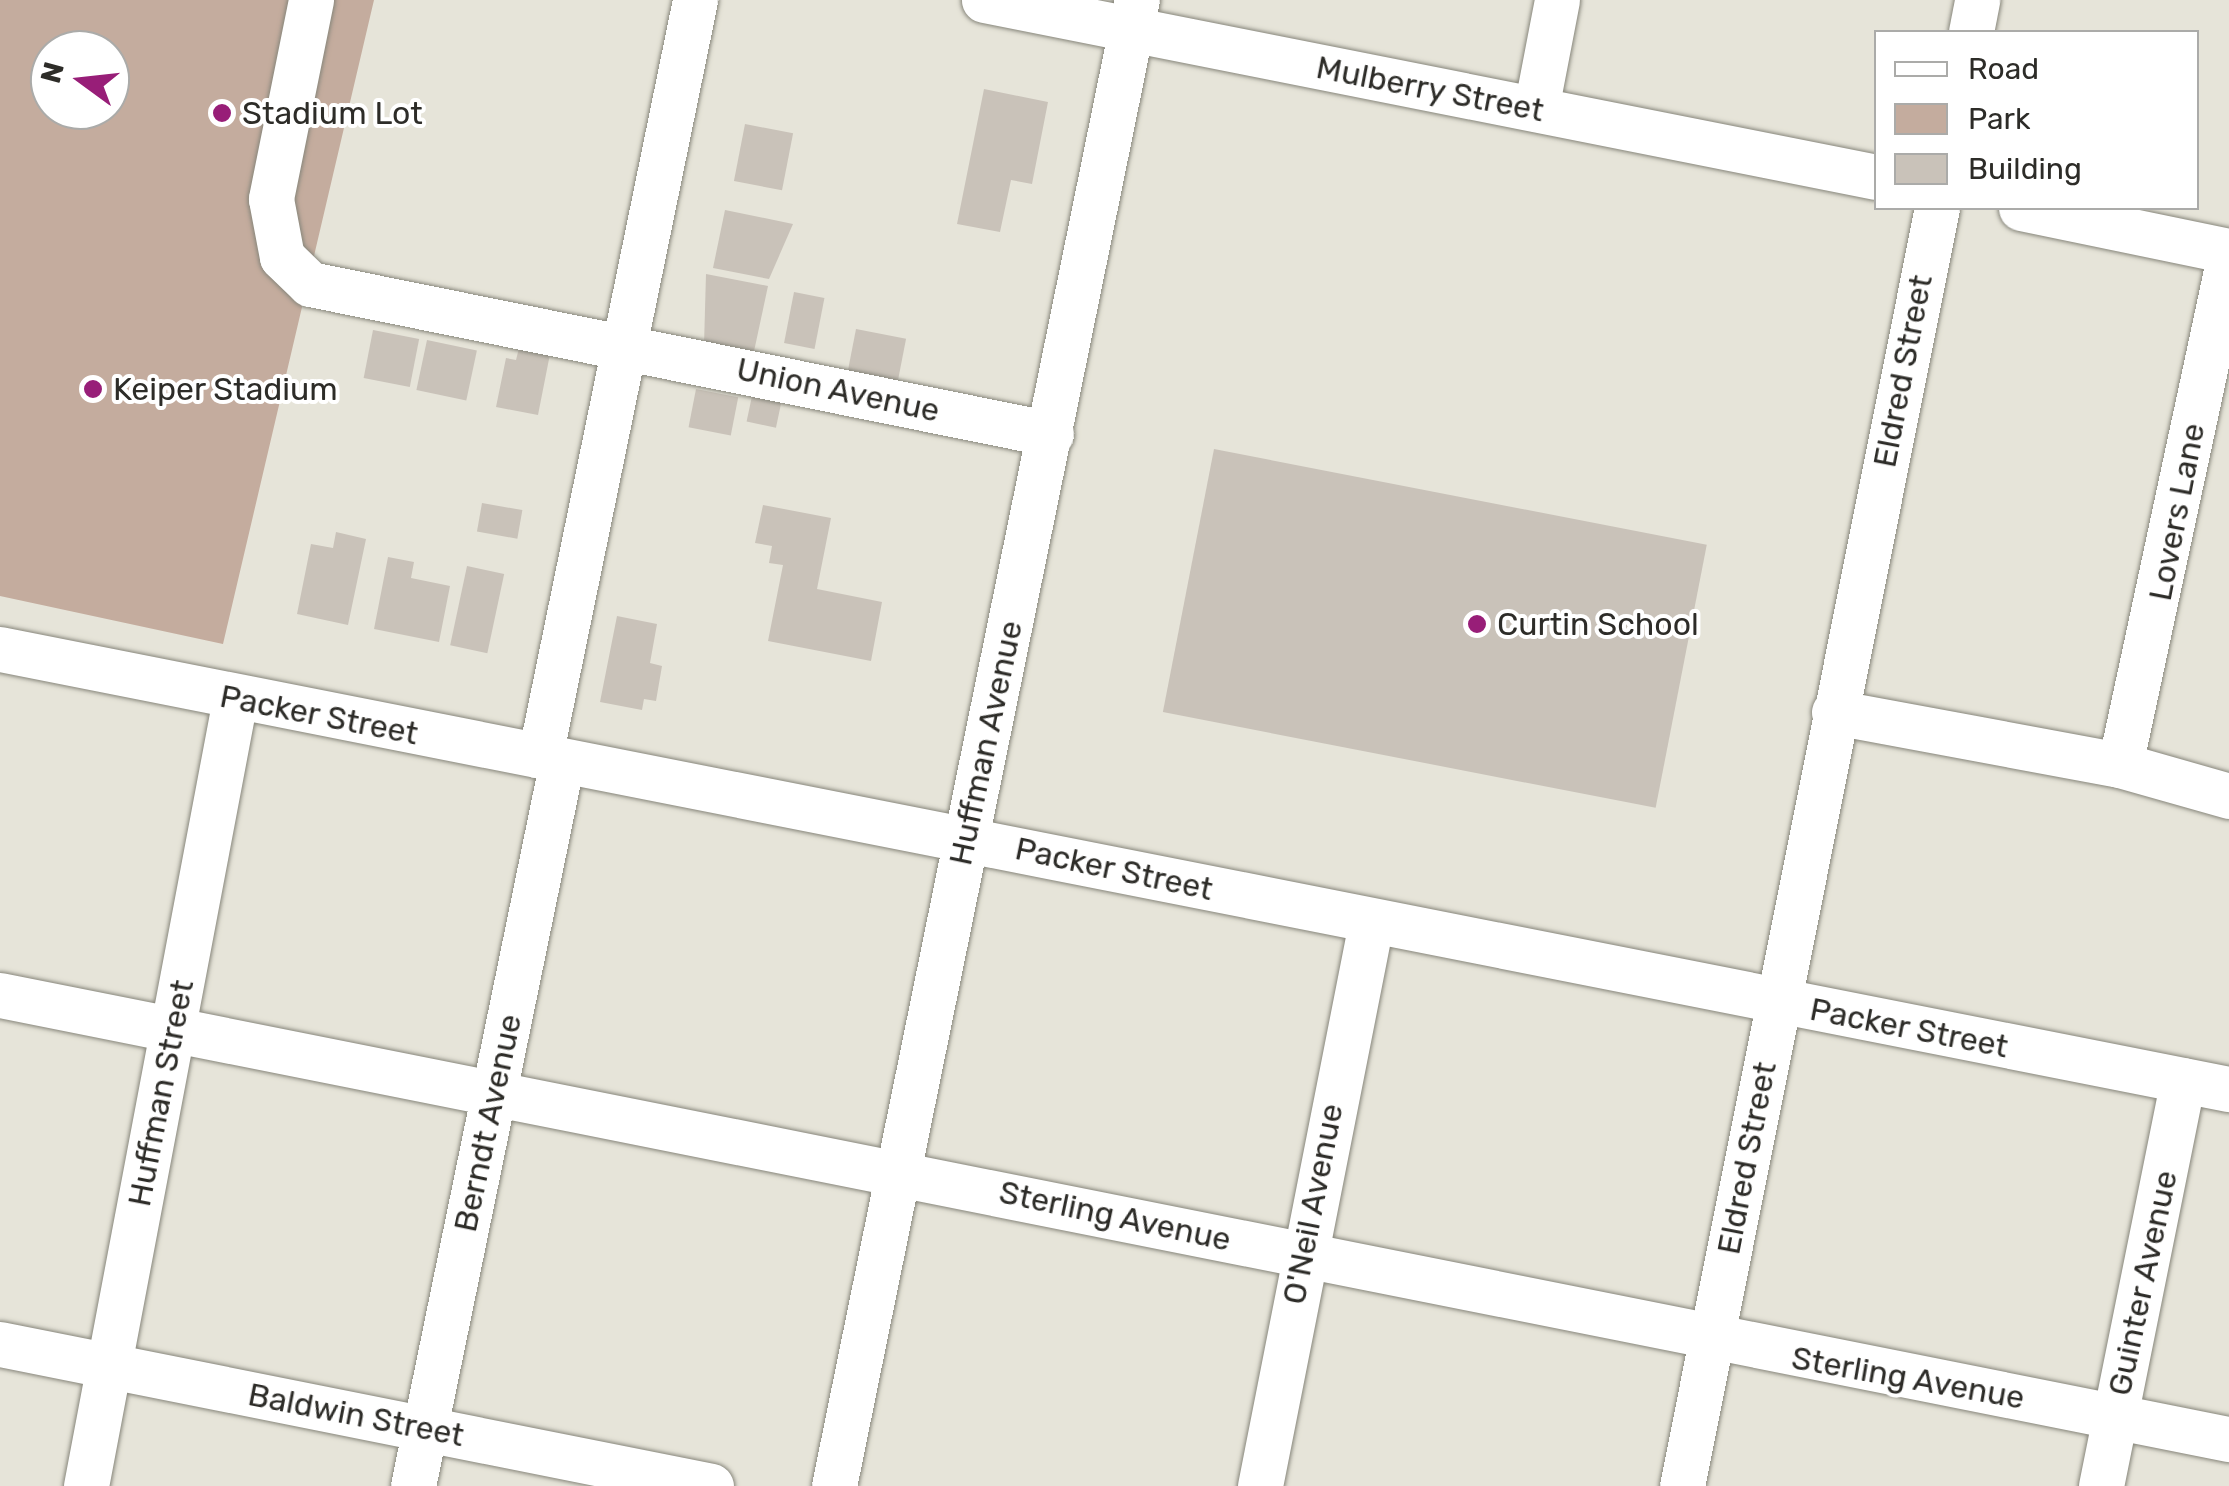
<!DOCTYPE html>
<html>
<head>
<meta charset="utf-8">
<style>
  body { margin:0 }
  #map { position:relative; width:2229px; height:1486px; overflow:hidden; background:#e6e4d9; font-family:Rubik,sans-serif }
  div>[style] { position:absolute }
  .green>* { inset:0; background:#c4ac9e }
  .building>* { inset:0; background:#c9c2b9; transform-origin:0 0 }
  .roads { filter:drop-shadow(0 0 2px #87867b) drop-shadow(0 0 2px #87867b) }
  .minor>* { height:45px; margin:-22.5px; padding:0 22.5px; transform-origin:22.5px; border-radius:22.5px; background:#fff }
  .dots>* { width:28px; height:28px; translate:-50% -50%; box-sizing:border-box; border:5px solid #fff; border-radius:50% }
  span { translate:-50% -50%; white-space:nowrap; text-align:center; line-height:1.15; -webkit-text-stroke:8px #fff; paint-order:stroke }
  .street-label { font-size:32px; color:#2d2c28 }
  .poi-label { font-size:32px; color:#2d2c28 }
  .left { translate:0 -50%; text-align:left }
  .legend { position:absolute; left:1874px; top:30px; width:325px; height:180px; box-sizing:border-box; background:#fff; border:2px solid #ababa9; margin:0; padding:12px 18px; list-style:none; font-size:30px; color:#2d2c28 }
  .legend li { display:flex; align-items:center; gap:20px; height:50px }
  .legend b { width:50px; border:2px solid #ababa9 }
  .north { position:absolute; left:30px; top:30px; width:100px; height:100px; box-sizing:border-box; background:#fff; border:2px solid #ababa9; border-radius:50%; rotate:285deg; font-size:28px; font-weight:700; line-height:40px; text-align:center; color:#2d2c28 }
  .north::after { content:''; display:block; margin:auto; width:35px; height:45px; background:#981e78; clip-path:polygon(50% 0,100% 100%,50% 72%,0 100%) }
</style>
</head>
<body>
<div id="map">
  <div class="green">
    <div style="clip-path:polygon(evenodd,0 0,374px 0,223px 644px,0 596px,0 0,50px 50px,110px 50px,110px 110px,50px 110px,50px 50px)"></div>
  </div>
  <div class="building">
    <div style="clip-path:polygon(984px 89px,1048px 102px,1032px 184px,1011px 180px,1000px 232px,957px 224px)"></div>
    <div style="left:745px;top:124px;width:49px;height:58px;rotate:11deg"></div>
    <div style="clip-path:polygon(725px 210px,793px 224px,769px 279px,713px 268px)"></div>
    <div style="clip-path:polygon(706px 274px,768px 286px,753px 356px,704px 345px)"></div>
    <div style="left:794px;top:292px;width:31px;height:52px;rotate:11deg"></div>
    <div style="left:856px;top:329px;width:51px;height:54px;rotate:11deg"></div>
    <div style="left:373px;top:330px;width:47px;height:49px;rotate:11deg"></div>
    <div style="left:427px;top:340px;width:51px;height:51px;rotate:12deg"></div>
    <div style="clip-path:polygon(519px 348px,550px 354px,538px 415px,496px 407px,506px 358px,516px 360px)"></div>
    <div style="left:696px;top:389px;width:43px;height:39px;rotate:11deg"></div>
    <div style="left:752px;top:396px;width:30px;height:26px;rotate:12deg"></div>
    <div style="left:1214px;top:449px;width:502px;height:268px;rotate:11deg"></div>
    <div style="left:482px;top:503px;width:41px;height:29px;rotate:10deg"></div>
    <div style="clip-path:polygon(763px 505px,831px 518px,817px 589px,882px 602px,871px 661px,768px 641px,783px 565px,769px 563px,772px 546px,755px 543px)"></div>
    <div style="clip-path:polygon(336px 532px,366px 539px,348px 625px,297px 614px,311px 544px,333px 548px)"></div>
    <div style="clip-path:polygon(388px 557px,414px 562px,411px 578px,450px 586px,439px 642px,374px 629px)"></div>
    <div style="left:467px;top:566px;width:38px;height:81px;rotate:12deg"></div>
    <div style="clip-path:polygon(617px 616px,657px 624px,650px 663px,662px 666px,656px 701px,644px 699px,642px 710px,600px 702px)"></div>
  </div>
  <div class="roads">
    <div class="minor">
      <div style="left:311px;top:0;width:203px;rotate:101.4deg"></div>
      <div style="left:271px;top:199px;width:59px;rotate:79.3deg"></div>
      <div style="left:282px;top:257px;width:39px;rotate:44deg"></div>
      <div style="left:310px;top:284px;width:756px;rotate:11.44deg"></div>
      <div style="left:984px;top:0;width:909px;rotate:11.22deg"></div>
      <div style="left:1971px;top:32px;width:33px;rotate:-79deg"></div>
      <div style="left:1536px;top:109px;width:111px;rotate:-79.1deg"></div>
      <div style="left:2021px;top:208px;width:212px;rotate:11.7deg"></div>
      <div style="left:0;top:649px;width:2272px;rotate:11.17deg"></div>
      <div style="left:1834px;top:712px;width:291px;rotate:10.5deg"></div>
      <div style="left:2120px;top:765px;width:113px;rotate:15.9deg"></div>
      <div style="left:540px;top:756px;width:772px;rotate:-78.41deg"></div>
      <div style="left:2120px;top:765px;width:520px;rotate:-77.89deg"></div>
      <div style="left:0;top:995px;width:2273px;rotate:11.27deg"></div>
      <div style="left:0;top:1344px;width:725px;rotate:11.29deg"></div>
      <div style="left:86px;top:1486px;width:801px;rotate:-79.28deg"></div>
      <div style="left:413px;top:1486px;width:740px;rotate:-78.39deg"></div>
      <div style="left:834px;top:1486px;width:1517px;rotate:-78.48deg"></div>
      <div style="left:1260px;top:1486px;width:574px;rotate:-78.85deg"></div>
      <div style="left:1682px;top:1486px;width:1303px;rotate:-78.72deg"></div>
      <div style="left:2101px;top:1486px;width:414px;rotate:-78.6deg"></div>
    </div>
  </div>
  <div class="dots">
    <div style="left:222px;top:113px;background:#981e78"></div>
    <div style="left:93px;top:389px;background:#981e78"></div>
    <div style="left:1477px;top:624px;background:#981e78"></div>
  </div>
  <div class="street-label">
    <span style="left:1430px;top:89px;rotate:11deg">Mulberry Street</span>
    <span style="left:1903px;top:371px;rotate:-79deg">Eldred Street</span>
    <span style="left:838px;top:390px;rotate:12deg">Union Avenue</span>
    <span style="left:2177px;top:512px;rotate:-79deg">Lovers Lane</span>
    <span style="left:319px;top:715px;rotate:11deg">Packer Street</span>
    <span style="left:986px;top:743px;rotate:-78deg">Huffman Avenue</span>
    <span style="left:1114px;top:869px;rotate:12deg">Packer Street</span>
    <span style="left:1909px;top:1028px;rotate:11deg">Packer Street</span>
    <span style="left:161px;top:1093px;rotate:-79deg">Huffman Street</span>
    <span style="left:488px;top:1123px;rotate:-78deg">Berndt Avenue</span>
    <span style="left:1747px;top:1158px;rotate:-79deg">Eldred Street</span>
    <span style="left:1313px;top:1204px;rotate:-79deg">O'Neil Avenue</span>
    <span style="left:1115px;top:1216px;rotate:12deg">Sterling Avenue</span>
    <span style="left:2143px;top:1283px;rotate:-78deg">Guinter Avenue</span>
    <span style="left:1908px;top:1378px;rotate:10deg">Sterling Avenue</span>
    <span style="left:356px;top:1415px;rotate:11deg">Baldwin Street</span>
  </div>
  <div class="poi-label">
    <span class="left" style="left:242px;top:113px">Stadium Lot</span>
    <span class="left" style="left:113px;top:389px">Keiper Stadium</span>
    <span class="left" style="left:1497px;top:624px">Curtin School</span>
  </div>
  <ul class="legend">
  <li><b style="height:12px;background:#fff"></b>Road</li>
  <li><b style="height:28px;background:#c4ac9e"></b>Park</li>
  <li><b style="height:28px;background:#c9c2b9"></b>Building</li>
  </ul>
  <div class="north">N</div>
</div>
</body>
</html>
